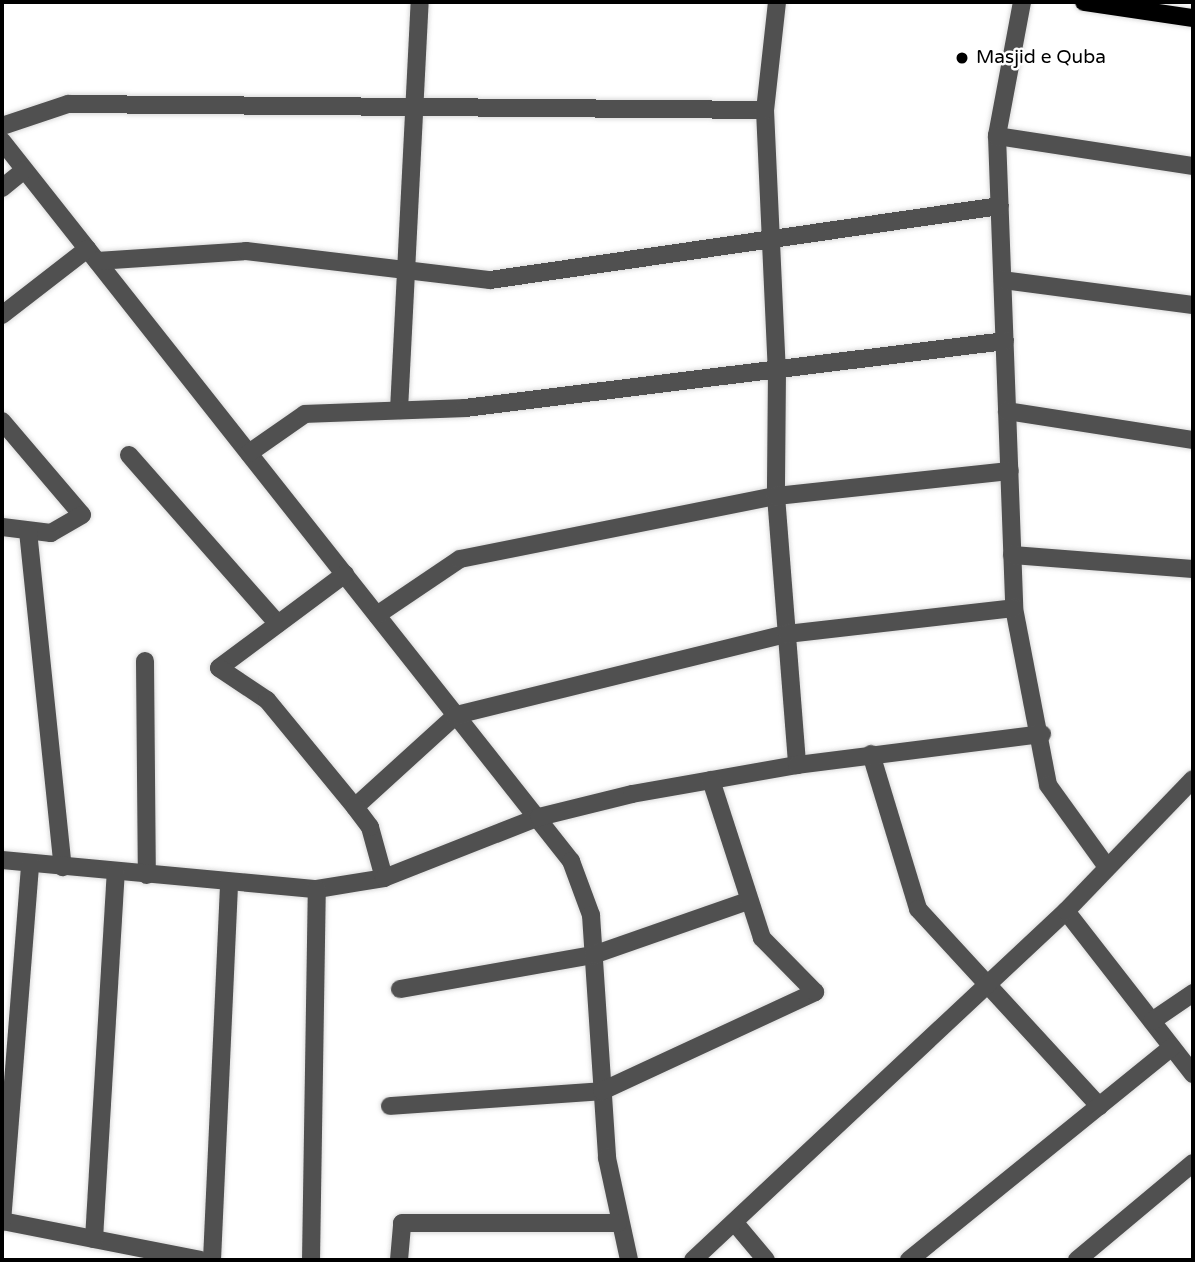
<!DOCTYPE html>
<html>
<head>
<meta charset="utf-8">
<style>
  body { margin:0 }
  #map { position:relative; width:1195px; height:1262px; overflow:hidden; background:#fff; font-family:"Varela Round",sans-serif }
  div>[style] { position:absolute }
  .roads { filter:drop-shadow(0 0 2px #dbdbdb) drop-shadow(0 0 2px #dbdbdb) }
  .minor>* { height:18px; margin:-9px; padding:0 9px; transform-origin:9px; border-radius:9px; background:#505050 }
  .major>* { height:18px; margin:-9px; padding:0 9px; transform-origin:9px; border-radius:9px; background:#000 }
  .dots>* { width:19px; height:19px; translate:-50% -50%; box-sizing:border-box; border:4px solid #fff; border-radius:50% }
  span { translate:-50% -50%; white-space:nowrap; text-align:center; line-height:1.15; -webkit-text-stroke:5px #fff; paint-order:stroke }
  .poi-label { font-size:19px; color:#000 }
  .left { translate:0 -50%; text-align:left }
  .frame { position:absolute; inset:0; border:4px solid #000; pointer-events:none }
</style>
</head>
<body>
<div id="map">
  <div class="roads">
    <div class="minor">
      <div style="left:777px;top:2px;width:109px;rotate:96.3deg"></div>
      <div style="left:765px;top:110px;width:260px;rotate:87.4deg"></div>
      <div style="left:777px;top:370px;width:126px;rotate:90.5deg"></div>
      <div style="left:776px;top:496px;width:270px;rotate:85.5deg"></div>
      <div style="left:1022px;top:2px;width:136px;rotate:100.6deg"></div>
      <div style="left:997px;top:136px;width:472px;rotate:87.9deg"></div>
      <div style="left:1014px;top:608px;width:180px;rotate:79.1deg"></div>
      <div style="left:1048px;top:785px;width:101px;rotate:54.3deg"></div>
      <div style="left:2px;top:126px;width:70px;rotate:-18.4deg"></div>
      <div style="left:68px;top:104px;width:697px;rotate:0.49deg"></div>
      <div style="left:997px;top:136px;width:198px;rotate:8.7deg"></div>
      <div style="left:2px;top:141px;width:918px;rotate:51.68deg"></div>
      <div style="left:571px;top:861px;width:58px;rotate:69.7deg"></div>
      <div style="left:591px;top:915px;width:244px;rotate:86.2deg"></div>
      <div style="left:607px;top:1158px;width:104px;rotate:77.8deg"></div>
      <div style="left:2px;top:188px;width:28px;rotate:-39deg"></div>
      <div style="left:97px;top:261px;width:149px;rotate:-3.8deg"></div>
      <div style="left:246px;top:251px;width:246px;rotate:6.8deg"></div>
      <div style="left:490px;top:280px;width:515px;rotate:-8.26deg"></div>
      <div style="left:1003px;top:280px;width:192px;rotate:7.5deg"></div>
      <div style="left:2px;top:315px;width:108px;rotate:-37.8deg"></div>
      <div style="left:399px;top:410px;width:409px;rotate:-87.1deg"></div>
      <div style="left:1007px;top:411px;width:188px;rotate:8.9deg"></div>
      <div style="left:2px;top:421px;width:123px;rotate:49.6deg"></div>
      <div style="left:82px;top:515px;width:36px;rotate:150deg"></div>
      <div style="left:51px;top:533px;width:49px;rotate:-173deg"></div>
      <div style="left:249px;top:453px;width:68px;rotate:-34.9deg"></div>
      <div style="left:305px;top:414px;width:160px;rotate:-2.1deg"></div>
      <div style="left:465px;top:408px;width:544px;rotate:-7.07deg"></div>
      <div style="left:129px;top:455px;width:225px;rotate:48.6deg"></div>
      <div style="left:28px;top:531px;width:338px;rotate:84.1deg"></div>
      <div style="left:1012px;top:555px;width:182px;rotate:4.4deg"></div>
      <div style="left:345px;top:574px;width:157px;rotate:143.3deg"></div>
      <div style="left:219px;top:668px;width:58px;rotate:33.7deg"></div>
      <div style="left:267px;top:700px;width:139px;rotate:50.6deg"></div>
      <div style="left:355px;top:807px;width:137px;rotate:-42.3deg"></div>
      <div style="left:456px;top:715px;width:341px;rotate:-13.8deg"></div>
      <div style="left:787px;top:634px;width:228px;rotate:-6.5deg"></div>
      <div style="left:377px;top:615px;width:100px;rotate:-34deg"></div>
      <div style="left:460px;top:559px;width:322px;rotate:-11.3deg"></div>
      <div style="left:776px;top:496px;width:235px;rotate:-6.1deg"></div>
      <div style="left:145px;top:661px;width:214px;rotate:89.5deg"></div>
      <div style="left:871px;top:754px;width:162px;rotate:73.1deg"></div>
      <div style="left:918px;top:909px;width:268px;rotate:47.4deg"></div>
      <div style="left:2px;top:860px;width:316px;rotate:5.3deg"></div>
      <div style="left:317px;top:889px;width:68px;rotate:-9.3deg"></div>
      <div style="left:384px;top:878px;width:53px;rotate:-105.4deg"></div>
      <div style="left:370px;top:827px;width:25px;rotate:-127deg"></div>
      <div style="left:384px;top:878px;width:167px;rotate:-21.5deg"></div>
      <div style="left:539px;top:817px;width:96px;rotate:-13.9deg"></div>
      <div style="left:632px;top:794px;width:168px;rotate:-10deg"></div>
      <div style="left:797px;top:765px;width:247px;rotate:-7.2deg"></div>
      <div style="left:1066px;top:911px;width:207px;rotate:52.1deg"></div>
      <div style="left:400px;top:989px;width:196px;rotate:-10deg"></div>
      <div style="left:593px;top:955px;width:164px;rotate:-19.2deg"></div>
      <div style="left:1152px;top:1021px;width:50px;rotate:-34.3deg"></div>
      <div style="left:390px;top:1106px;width:213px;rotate:-4deg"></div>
      <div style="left:602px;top:1091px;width:235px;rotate:-24.9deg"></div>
      <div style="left:815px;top:992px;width:76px;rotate:-134.5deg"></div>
      <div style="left:762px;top:938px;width:166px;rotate:-107.9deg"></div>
      <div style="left:2px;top:1221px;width:202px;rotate:11.1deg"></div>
      <div style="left:2px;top:1222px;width:360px;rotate:-85.5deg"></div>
      <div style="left:735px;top:1223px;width:48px;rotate:50deg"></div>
      <div style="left:94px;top:1239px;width:367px;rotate:-86.6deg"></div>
      <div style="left:212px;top:1260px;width:378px;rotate:-87.4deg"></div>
      <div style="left:311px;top:1260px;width:371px;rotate:-89.1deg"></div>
      <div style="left:399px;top:1260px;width:37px;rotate:-85deg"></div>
      <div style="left:402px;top:1223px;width:216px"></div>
      <div style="left:693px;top:1260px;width:511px;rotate:-43.1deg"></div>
      <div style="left:1066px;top:911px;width:183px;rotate:-46.1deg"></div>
      <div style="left:909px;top:1260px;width:338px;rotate:-39deg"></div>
      <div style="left:1077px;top:1260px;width:151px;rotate:-39.9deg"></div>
    </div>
    <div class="major">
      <div style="left:1084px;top:2px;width:110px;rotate:8.4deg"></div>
    </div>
  </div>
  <div class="dots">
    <div style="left:962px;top:58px;background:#000"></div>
  </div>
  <div class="poi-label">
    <span class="left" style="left:976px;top:58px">Masjid e Quba</span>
  </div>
  <div class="frame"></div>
</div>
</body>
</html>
